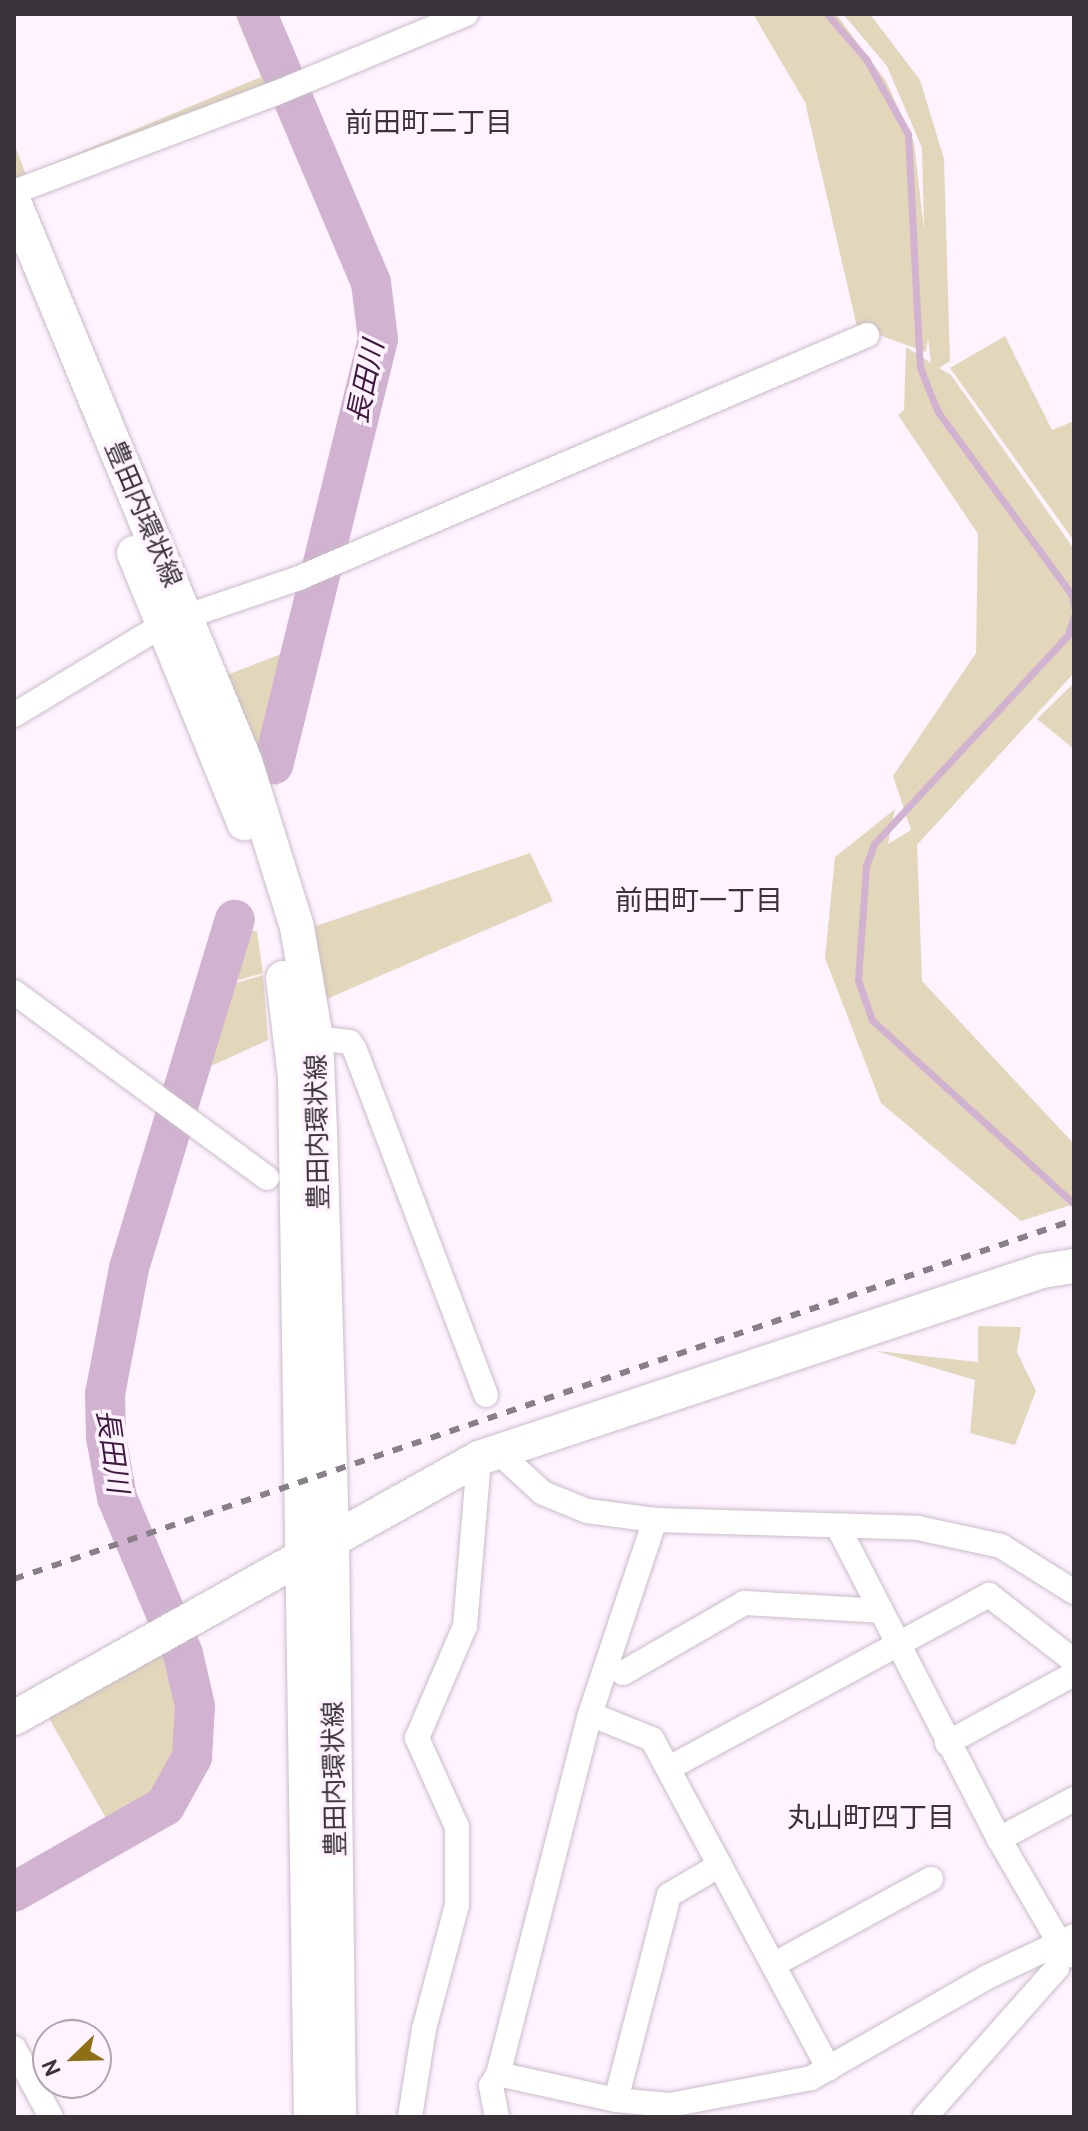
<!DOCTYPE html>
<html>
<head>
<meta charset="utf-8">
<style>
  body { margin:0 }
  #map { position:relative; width:1088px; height:2131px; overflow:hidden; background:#fef3fe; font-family:Cabin,"Noto Sans JP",sans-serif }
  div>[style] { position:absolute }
  .green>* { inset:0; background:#e2d7ba }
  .stream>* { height:7px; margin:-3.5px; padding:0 3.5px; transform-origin:3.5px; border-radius:3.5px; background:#d1b2d0 }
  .river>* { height:40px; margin:-20px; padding:0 20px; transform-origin:20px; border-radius:20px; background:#d1b2d0 }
  .roads { filter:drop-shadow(0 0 2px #cabcca) drop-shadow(0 0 2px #cabcca) }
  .street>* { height:24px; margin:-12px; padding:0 12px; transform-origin:12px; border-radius:12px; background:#fff }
  .secondary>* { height:34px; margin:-17px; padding:0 17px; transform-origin:17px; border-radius:17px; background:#fff }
  .rail>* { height:6px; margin-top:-3px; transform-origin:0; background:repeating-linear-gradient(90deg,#888088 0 10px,transparent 0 20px) }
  span { translate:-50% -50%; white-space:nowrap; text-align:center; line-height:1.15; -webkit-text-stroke:7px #fef3fe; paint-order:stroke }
  .street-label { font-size:26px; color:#3a343a }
  .neighbourhood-label { font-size:28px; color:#3a343a }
  .water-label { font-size:28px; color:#401940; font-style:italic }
  .frame { position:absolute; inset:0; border:16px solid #3a343a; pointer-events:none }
  .north { position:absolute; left:32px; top:2019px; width:80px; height:80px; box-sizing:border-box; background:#fef3fe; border:2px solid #b0a7b0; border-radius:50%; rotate:247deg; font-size:22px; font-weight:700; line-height:32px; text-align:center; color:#3a343a }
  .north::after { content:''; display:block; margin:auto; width:28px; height:36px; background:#8e6f13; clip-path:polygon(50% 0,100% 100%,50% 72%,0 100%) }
</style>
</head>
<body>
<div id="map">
  <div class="green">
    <div style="clip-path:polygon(235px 14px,246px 14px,275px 87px,14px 183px,14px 143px,26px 175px,261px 77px)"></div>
    <div style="clip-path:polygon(753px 14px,836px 14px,886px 81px,914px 143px,924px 230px,922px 148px,887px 66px,843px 14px,870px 14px,920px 80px,944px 159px,950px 361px,939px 368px,951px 375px,1074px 549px,1074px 673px,917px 845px,922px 981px,1074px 1144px,1074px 1204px,1021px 1221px,881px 1103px,825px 958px,835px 857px,895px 809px,888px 844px,911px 830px,893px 776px,976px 653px,978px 534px,898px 415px,904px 410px,906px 347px,931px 363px,928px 338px,926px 352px,857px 327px,805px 102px)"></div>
    <div style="clip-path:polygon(1005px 336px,1052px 430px,1074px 421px,1074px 541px,950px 368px)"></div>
    <div style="clip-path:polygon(330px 573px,277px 787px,222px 677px,281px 654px,306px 579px)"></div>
    <div style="clip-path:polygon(1074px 683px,1074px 749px,1037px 719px)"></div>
    <div style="clip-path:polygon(530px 853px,553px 901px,322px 1001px,307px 929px)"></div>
    <div style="clip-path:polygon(239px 930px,257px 931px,263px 973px,222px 985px)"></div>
    <div style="clip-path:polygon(263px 975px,268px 1040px,200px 1071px,219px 988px)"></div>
    <div style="clip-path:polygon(978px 1326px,1021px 1327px,1017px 1352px,1036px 1391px,1015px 1445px,970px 1433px,975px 1380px,876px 1351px,978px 1362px)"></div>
    <div style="clip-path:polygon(169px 1651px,185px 1705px,177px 1761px,162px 1797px,111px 1827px,46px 1713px)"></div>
  </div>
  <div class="stream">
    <div style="left:827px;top:14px;width:60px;rotate:49.1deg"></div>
    <div style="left:866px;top:59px;width:86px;rotate:60.8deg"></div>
    <div style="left:908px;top:134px;width:233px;rotate:87.1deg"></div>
    <div style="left:920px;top:367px;width:28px;rotate:69deg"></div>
    <div style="left:930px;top:393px;width:21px;rotate:67deg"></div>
    <div style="left:938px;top:412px;width:227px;rotate:53.8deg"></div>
    <div style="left:1072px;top:595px;width:11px;rotate:80deg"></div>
    <div style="left:1074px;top:616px;width:20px;rotate:108deg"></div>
    <div style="left:1068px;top:635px;width:285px;rotate:132.9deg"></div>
    <div style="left:874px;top:844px;width:23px;rotate:110deg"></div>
    <div style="left:866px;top:866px;width:114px;rotate:94deg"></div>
    <div style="left:858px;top:980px;width:42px;rotate:70.7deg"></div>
    <div style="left:872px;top:1020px;width:273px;rotate:42.3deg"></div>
  </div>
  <div class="river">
    <div style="left:257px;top:14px;width:292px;rotate:67deg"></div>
    <div style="left:371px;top:283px;width:56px;rotate:82.9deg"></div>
    <div style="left:378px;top:339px;width:438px;rotate:103.8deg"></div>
    <div style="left:14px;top:1892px;width:174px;rotate:-29.7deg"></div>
    <div style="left:165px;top:1806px;width:56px;rotate:-61.1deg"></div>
    <div style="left:192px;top:1757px;width:51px;rotate:-86.6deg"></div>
    <div style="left:195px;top:1706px;width:53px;rotate:-103deg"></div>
    <div style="left:183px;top:1654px;width:169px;rotate:-112.9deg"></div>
    <div style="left:117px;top:1498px;width:62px;rotate:-100.2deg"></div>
    <div style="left:106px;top:1437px;width:43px;rotate:-91.3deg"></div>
    <div style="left:105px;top:1394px;width:128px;rotate:-79.2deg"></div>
    <div style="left:129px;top:1268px;width:364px;rotate:-73.1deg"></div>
  </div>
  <div class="roads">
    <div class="street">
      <div style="left:14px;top:192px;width:278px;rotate:-20.7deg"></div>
      <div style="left:274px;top:94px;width:208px;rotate:-22.6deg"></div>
      <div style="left:14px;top:715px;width:175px;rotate:-31.2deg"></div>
      <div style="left:164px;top:624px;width:143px;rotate:-18.8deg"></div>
      <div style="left:299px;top:578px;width:618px;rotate:-23.16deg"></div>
      <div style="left:14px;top:992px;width:314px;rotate:36.3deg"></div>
      <div style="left:316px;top:1038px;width:34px;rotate:7deg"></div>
      <div style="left:350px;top:1042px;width:9px;rotate:58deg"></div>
      <div style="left:355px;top:1050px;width:369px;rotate:69.2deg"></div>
      <div style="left:497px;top:1451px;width:62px;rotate:42.4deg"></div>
      <div style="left:543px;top:1493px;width:48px;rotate:22.2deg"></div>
      <div style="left:587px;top:1511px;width:69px;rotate:7.5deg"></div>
      <div style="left:655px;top:1520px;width:263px;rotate:1.7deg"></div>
      <div style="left:918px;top:1528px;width:85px;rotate:12.2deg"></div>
      <div style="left:1001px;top:1546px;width:86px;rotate:32.2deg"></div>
      <div style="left:655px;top:1520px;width:205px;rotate:108.5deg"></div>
      <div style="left:590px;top:1714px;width:372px;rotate:104.3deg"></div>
      <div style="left:498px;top:2074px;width:121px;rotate:12.4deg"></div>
      <div style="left:616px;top:2100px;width:54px;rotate:5.3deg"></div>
      <div style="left:670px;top:2105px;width:144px;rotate:-10.8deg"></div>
      <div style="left:811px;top:2078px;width:203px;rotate:-29.8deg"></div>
      <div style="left:987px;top:1977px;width:96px;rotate:-25.2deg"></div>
      <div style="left:839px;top:1529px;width:349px;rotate:62.7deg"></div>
      <div style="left:999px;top:1839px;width:121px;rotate:59.8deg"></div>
      <div style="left:1060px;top:1944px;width:18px;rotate:41deg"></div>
      <div style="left:623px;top:1673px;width:140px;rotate:-30deg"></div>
      <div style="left:744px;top:1603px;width:137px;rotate:3.3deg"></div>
      <div style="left:590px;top:1714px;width:67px;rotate:22deg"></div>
      <div style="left:652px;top:1739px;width:374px;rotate:61.8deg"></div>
      <div style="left:947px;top:1743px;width:145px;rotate:-28.5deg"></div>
      <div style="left:669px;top:1768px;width:364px;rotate:-28.4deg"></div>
      <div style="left:989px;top:1595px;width:108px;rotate:37.8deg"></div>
      <div style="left:999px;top:1839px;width:85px;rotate:-28.1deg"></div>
      <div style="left:773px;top:1965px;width:180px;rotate:-28.6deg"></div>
      <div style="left:14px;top:2048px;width:78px;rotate:61.8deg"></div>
      <div style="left:616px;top:2100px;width:212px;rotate:-75.5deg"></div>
      <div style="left:669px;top:1895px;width:59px;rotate:-30.5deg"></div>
      <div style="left:410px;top:2117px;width:89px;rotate:-81deg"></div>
      <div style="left:424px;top:2029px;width:128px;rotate:-75.1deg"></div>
      <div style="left:457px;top:1905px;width:78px;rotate:-90deg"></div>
      <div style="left:457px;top:1827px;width:98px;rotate:-114.2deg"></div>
      <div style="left:417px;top:1738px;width:122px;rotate:-66.8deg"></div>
      <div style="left:465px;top:1626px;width:169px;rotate:-85.2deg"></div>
      <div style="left:497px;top:2117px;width:32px;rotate:-101deg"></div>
      <div style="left:491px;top:2086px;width:14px;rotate:-60deg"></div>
      <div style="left:925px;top:2117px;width:199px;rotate:-48.5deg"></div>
      <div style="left:1057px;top:1968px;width:24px;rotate:-83deg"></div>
    </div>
    <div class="secondary">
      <div style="left:14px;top:202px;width:605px;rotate:67.55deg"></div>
      <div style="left:245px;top:761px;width:174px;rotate:72.6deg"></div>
      <div style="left:297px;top:927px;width:113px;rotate:80.3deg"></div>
      <div style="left:316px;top:1038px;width:93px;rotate:87.5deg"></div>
      <div style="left:320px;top:1131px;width:407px;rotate:88.3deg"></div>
      <div style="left:332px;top:1538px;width:579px;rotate:89.31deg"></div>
      <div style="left:134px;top:553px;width:292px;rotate:67.8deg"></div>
      <div style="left:283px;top:978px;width:100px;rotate:83.1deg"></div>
      <div style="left:295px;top:1077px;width:1040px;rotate:89.12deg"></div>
      <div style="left:14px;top:1718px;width:533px;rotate:-29.21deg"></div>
      <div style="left:479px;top:1458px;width:593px;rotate:-18.37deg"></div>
      <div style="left:1042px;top:1271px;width:32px;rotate:-9deg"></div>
    </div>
  </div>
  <div class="rail">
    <div style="left:14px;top:1579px;width:1119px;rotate:-18.71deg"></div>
  </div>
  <div class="street-label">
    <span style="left:143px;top:514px;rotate:67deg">豊田内環状線</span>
    <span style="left:318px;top:1132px;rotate:-91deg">豊田内環状線</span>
    <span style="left:335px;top:1779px;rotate:-91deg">豊田内環状線</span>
  </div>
  <div class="neighbourhood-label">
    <span style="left:429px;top:122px">前田町二丁目</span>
    <span style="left:699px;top:900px">前田町一丁目</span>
    <span style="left:871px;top:1817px">丸山町四丁目</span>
  </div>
  <div class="water-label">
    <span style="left:365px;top:382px;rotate:-78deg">長田川</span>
    <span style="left:113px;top:1451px;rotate:82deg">長田川</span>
  </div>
  <div class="frame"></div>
  <div class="north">N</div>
</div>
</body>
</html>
